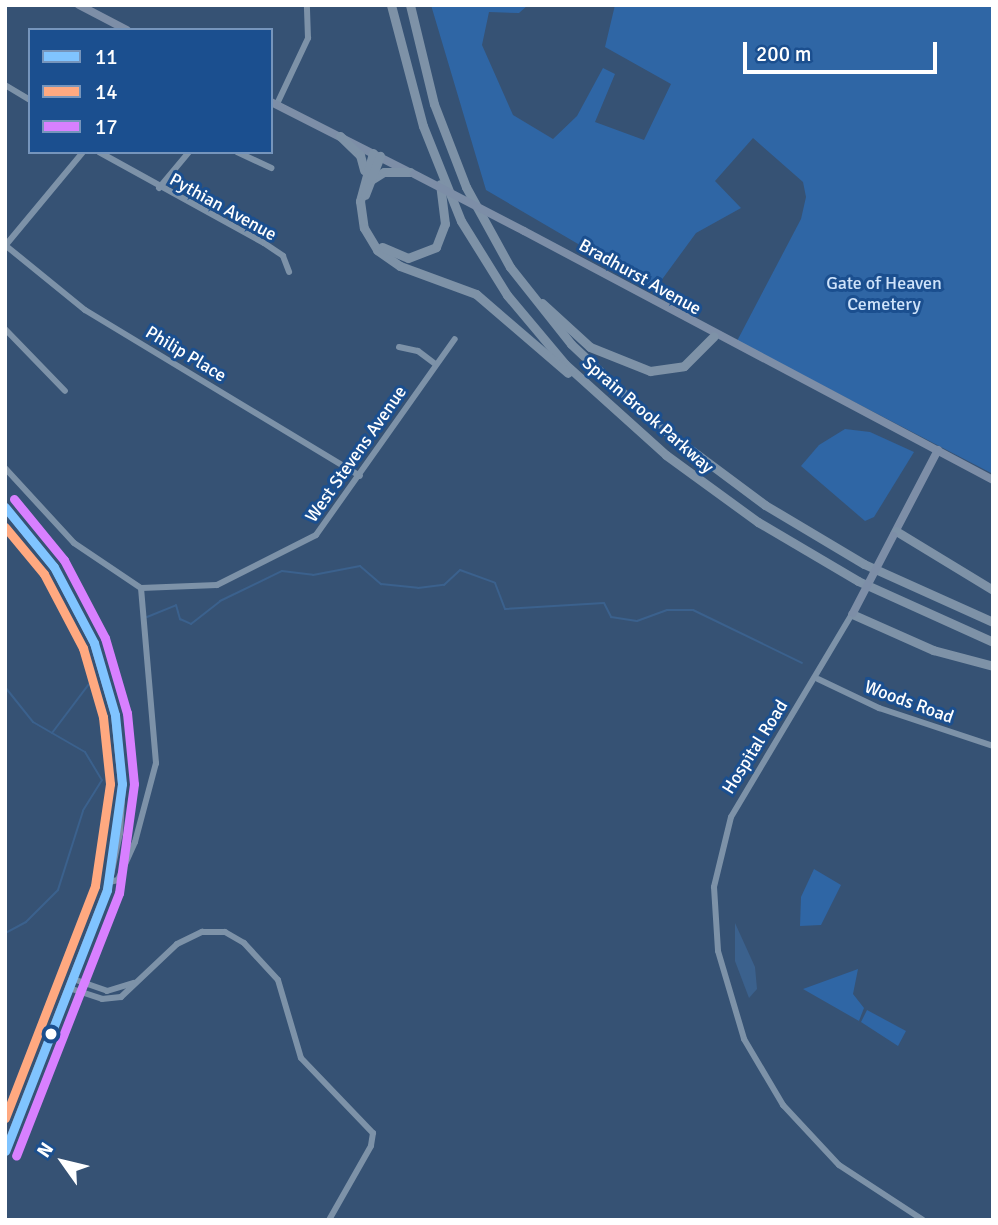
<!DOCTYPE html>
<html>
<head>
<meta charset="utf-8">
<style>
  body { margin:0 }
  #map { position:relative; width:998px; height:1225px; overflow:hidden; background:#365274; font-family:Signika,sans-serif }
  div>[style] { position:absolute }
  .green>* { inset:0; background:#2f66a5 }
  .water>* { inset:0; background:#3b618d }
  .stream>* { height:2px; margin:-1px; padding:0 1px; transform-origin:1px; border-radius:1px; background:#3b618d }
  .minor>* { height:6px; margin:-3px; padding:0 3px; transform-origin:3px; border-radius:3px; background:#7d92a8 }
  .major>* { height:8px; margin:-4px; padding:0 4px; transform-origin:4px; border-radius:4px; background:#7d8ea7 }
  .highway>* { height:9px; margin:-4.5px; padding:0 4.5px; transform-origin:4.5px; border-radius:4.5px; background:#7e92a7 }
  .major-bridge>* { height:8px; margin:-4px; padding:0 4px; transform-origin:4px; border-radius:4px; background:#7d8ea7 }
  .bus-1>* { height:9px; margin:-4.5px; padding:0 4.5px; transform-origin:4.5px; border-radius:4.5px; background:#80c4ff }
  .bus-2>* { height:9px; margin:-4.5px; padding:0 4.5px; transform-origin:4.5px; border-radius:4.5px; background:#ffa980 }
  .bus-3>* { height:9px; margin:-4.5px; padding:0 4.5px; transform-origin:4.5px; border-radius:4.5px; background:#d880ff }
  .dots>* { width:19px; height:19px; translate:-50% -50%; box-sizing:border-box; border:4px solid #1b4f8f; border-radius:50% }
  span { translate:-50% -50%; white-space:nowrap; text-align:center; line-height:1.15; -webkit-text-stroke:6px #1b4f8f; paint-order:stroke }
  .street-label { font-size:18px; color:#fff }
  .park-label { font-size:18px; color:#cfe3fa }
  .frame { position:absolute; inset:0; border:7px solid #fff; pointer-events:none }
  .legend { position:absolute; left:28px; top:28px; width:245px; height:126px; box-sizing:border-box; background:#1b4f8f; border:2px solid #7695bc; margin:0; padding:9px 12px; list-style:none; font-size:21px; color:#fff }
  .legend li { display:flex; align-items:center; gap:14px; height:35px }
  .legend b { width:35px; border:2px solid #7695bc }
  .north { position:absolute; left:28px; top:1127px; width:70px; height:70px; -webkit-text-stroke:5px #1b4f8f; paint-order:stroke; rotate:304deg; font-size:19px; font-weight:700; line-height:28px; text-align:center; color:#fff }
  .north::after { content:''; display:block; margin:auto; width:24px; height:32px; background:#fff; clip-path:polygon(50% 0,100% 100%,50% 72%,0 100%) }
  .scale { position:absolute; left:743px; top:42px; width:194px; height:32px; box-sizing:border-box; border:4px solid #fff; border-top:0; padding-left:9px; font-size:21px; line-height:24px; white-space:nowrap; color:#fff; -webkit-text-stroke:5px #1b4f8f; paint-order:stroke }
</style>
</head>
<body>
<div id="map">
  <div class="green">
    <div style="clip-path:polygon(431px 5px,528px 5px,519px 13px,489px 12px,482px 45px,513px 115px,553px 139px,577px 116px,603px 68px,615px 74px,595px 122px,644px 140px,671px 84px,605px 47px,615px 5px,993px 5px,993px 474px,737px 341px,801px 219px,806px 197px,803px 182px,753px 138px,715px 181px,741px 208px,696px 233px,655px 289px,486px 190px)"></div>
    <div style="clip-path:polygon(845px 429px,870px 432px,914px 452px,874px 517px,865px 521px,801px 466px,819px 445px)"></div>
    <div style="clip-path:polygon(814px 869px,841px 885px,821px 925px,800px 926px,801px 897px)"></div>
    <div style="clip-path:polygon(858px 969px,853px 994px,864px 1008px,859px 1021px,803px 989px)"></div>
    <div style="clip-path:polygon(867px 1010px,906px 1031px,898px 1046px,861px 1022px)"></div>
  </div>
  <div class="water">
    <div style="clip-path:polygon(735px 923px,755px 967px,757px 989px,749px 998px,735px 961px)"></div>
  </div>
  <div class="stream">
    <div style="left:147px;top:617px;width:31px;rotate:-22deg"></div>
    <div style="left:176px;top:605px;width:15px;rotate:74deg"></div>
    <div style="left:180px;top:619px;width:12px;rotate:24deg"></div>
    <div style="left:191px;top:624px;width:37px;rotate:-38deg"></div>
    <div style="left:220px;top:601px;width:69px;rotate:-25.8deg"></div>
    <div style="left:282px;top:571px;width:31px;rotate:7deg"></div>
    <div style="left:313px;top:575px;width:48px;rotate:-10.8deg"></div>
    <div style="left:360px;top:566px;width:28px;rotate:41deg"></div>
    <div style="left:381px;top:584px;width:37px;rotate:6deg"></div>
    <div style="left:418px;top:588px;width:26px;rotate:-7deg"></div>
    <div style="left:444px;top:585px;width:22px;rotate:-43deg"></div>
    <div style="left:460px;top:570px;width:37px;rotate:20deg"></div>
    <div style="left:495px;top:583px;width:28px;rotate:69deg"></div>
    <div style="left:505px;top:609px;width:99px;rotate:-3.5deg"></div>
    <div style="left:604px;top:603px;width:16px;rotate:63deg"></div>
    <div style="left:611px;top:617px;width:26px;rotate:9deg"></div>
    <div style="left:637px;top:621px;width:32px;rotate:-20deg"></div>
    <div style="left:667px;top:610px;width:26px"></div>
    <div style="left:693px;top:610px;width:121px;rotate:25.9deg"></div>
    <div style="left:5px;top:687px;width:45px;rotate:51.3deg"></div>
    <div style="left:33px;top:722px;width:60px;rotate:30deg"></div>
    <div style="left:85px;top:752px;width:33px;rotate:59deg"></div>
    <div style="left:102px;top:780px;width:36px;rotate:122deg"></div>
    <div style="left:83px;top:811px;width:83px;rotate:107.6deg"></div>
    <div style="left:58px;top:890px;width:45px;rotate:135deg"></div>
    <div style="left:26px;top:922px;width:24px;rotate:152deg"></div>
    <div style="left:52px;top:733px;width:66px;rotate:-53deg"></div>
  </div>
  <div class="minor">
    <div style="left:5px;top:85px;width:29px;rotate:31deg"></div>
    <div style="left:277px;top:104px;width:73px;rotate:-64.8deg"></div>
    <div style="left:308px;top:38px;width:33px;rotate:-92deg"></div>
    <div style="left:99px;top:152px;width:188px;rotate:28.9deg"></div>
    <div style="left:264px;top:243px;width:23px;rotate:34deg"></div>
    <div style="left:283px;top:256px;width:17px;rotate:69deg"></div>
    <div style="left:237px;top:152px;width:38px;rotate:25deg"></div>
    <div style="left:159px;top:188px;width:47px;rotate:-50.2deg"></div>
    <div style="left:5px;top:245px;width:103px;rotate:39.1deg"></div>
    <div style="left:85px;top:310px;width:321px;rotate:31.1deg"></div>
    <div style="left:5px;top:246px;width:122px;rotate:-50.3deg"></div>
    <div style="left:5px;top:329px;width:86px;rotate:45.9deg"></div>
    <div style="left:399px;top:347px;width:19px;rotate:12deg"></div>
    <div style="left:418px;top:351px;width:21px;rotate:37deg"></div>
    <div style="left:5px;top:468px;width:102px;rotate:47.4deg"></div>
    <div style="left:74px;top:543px;width:81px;rotate:33.9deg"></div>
    <div style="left:141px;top:588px;width:176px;rotate:85.1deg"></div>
    <div style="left:156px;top:763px;width:82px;rotate:104.9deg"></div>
    <div style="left:135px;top:842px;width:42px;rotate:114.1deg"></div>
    <div style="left:118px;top:880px;width:9px;rotate:167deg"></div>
    <div style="left:141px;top:588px;width:76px;rotate:-2.3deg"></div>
    <div style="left:217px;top:585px;width:111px;rotate:-26.8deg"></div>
    <div style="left:316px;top:535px;width:240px;rotate:-54.7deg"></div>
    <div style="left:852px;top:614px;width:236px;rotate:120.8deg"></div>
    <div style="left:731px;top:817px;width:72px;rotate:103.7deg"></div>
    <div style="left:714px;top:887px;width:64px;rotate:86.4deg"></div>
    <div style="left:718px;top:951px;width:92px;rotate:73.5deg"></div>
    <div style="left:744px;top:1039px;width:77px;rotate:59.4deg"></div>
    <div style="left:783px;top:1105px;width:82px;rotate:47deg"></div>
    <div style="left:839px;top:1165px;width:100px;rotate:33.2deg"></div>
    <div style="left:818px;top:679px;width:68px;rotate:25.4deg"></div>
    <div style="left:879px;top:708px;width:120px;rotate:18.4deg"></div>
    <div style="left:73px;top:979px;width:36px;rotate:19deg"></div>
    <div style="left:107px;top:991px;width:28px;rotate:-17deg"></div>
    <div style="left:69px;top:988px;width:35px;rotate:18deg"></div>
    <div style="left:102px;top:999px;width:19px;rotate:-6deg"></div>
    <div style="left:121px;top:997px;width:77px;rotate:-43.4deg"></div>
    <div style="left:177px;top:944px;width:28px;rotate:-26deg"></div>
    <div style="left:202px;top:932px;width:23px"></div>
    <div style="left:225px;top:932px;width:22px;rotate:30deg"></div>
    <div style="left:244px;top:943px;width:50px;rotate:47.4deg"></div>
    <div style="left:278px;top:980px;width:81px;rotate:73.6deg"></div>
    <div style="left:301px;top:1058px;width:104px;rotate:46.2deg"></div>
    <div style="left:373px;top:1133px;width:13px;rotate:99deg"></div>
    <div style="left:371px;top:1146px;width:85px;rotate:119.6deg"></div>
  </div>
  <div class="major">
    <div style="left:79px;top:5px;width:54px;rotate:27.5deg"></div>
    <div style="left:271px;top:102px;width:155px;rotate:26.9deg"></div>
    <div style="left:524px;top:231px;width:531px;rotate:27.96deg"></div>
    <div style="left:5px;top:507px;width:77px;rotate:50.8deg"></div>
    <div style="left:54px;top:567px;width:86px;rotate:62.2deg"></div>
    <div style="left:94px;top:643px;width:75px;rotate:73.7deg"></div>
    <div style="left:115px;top:715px;width:69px;rotate:84.2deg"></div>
    <div style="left:122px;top:784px;width:49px;rotate:93.5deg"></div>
    <div style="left:119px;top:833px;width:58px;rotate:101.9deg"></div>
    <div style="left:107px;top:890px;width:281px;rotate:111.3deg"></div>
    <div style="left:894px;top:534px;width:95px;rotate:-62.4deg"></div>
  </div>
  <div class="highway">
    <div style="left:391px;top:5px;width:125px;rotate:75.2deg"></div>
    <div style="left:423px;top:126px;width:102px;rotate:68.2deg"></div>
    <div style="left:461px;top:221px;width:87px;rotate:58.1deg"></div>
    <div style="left:507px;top:295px;width:90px;rotate:50deg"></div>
    <div style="left:565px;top:364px;width:136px;rotate:42deg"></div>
    <div style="left:666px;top:455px;width:114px;rotate:36.1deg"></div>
    <div style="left:758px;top:522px;width:116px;rotate:30.5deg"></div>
    <div style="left:858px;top:581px;width:148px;rotate:24.3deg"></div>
    <div style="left:410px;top:5px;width:102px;rotate:76.4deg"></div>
    <div style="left:434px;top:104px;width:89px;rotate:68.9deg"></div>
    <div style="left:466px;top:187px;width:91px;rotate:61.2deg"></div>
    <div style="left:510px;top:267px;width:98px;rotate:51.6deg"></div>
    <div style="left:571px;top:344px;width:115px;rotate:43.2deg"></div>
    <div style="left:655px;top:423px;width:137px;rotate:36.7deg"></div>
    <div style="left:765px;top:505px;width:115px;rotate:30.8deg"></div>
    <div style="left:864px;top:564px;width:141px;rotate:24.2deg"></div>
    <div style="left:340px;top:136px;width:28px;rotate:44deg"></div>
    <div style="left:360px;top:155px;width:16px;rotate:75deg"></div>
    <div style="left:373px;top:153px;width:50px;rotate:105.2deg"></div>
    <div style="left:360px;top:201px;width:27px;rotate:82deg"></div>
    <div style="left:364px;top:228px;width:26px;rotate:59deg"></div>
    <div style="left:377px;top:250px;width:28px;rotate:35deg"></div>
    <div style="left:400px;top:266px;width:81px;rotate:20.2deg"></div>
    <div style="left:476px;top:294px;width:121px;rotate:40.7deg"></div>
    <div style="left:371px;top:180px;width:15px;rotate:-32deg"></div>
    <div style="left:384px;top:172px;width:26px"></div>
    <div style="left:365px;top:195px;width:42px;rotate:-69deg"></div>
    <div style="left:382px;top:247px;width:28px;rotate:23deg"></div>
    <div style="left:408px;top:258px;width:30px;rotate:-21deg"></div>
    <div style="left:436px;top:247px;width:25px;rotate:-69deg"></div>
    <div style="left:445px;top:224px;width:40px;rotate:-97.1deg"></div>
    <div style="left:542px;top:303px;width:65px;rotate:42.5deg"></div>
    <div style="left:590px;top:347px;width:65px;rotate:21.8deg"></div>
    <div style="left:650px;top:371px;width:34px;rotate:-8deg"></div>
    <div style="left:684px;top:366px;width:42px;rotate:-45deg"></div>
    <div style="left:896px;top:531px;width:114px;rotate:31.3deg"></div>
    <div style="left:852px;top:614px;width:89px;rotate:24deg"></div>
    <div style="left:933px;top:650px;width:62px;rotate:14.9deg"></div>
  </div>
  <div class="major-bridge">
    <div style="left:414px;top:174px;width:124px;rotate:27.4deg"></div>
    <div style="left:853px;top:613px;width:87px;rotate:-62.5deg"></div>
  </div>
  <div class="bus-1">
    <div style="left:5px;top:507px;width:77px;rotate:50.8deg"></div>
    <div style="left:54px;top:567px;width:86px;rotate:62.2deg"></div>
    <div style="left:94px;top:643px;width:75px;rotate:73.7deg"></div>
    <div style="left:115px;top:715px;width:69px;rotate:84.2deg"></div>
    <div style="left:122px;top:784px;width:107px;rotate:98.1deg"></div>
    <div style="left:107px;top:890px;width:280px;rotate:111.3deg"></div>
  </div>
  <div class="bus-2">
    <div style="left:5px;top:527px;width:61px;rotate:50.3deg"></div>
    <div style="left:44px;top:574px;width:84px;rotate:62.2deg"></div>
    <div style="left:83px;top:648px;width:72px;rotate:73.8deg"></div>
    <div style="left:103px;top:717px;width:67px;rotate:84deg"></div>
    <div style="left:110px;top:784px;width:103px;rotate:98.4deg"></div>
    <div style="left:95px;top:886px;width:249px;rotate:111.2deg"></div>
  </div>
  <div class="bus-3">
    <div style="left:14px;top:499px;width:79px;rotate:50.7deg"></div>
    <div style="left:64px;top:560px;width:88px;rotate:62.3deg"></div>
    <div style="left:105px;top:638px;width:78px;rotate:73.7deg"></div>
    <div style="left:127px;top:713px;width:71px;rotate:84.4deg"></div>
    <div style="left:134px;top:784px;width:110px;rotate:97.8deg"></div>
    <div style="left:119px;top:893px;width:282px;rotate:111.4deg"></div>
  </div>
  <div class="dots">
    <div style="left:51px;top:1034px;background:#fff"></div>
  </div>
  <div class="street-label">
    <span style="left:223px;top:207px;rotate:29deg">Pythian Avenue</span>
    <span style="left:640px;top:277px;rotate:29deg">Bradhurst Avenue</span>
    <span style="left:186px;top:354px;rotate:31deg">Philip Place</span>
    <span style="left:648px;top:415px;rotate:41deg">Sprain Brook Parkway</span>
    <span style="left:356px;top:454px;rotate:-55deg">West Stevens Avenue</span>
    <span style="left:909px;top:702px;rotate:20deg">Woods Road</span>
    <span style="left:755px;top:747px;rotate:-58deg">Hospital Road</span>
  </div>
  <div class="park-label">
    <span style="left:884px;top:294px">Gate of Heaven<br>Cemetery</span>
  </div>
  <div class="frame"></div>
  <ul class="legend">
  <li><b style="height:9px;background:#80c4ff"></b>11</li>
  <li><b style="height:9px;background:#ffa980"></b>14</li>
  <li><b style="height:9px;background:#d880ff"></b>17</li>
  </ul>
  <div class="north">N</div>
  <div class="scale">200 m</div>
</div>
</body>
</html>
